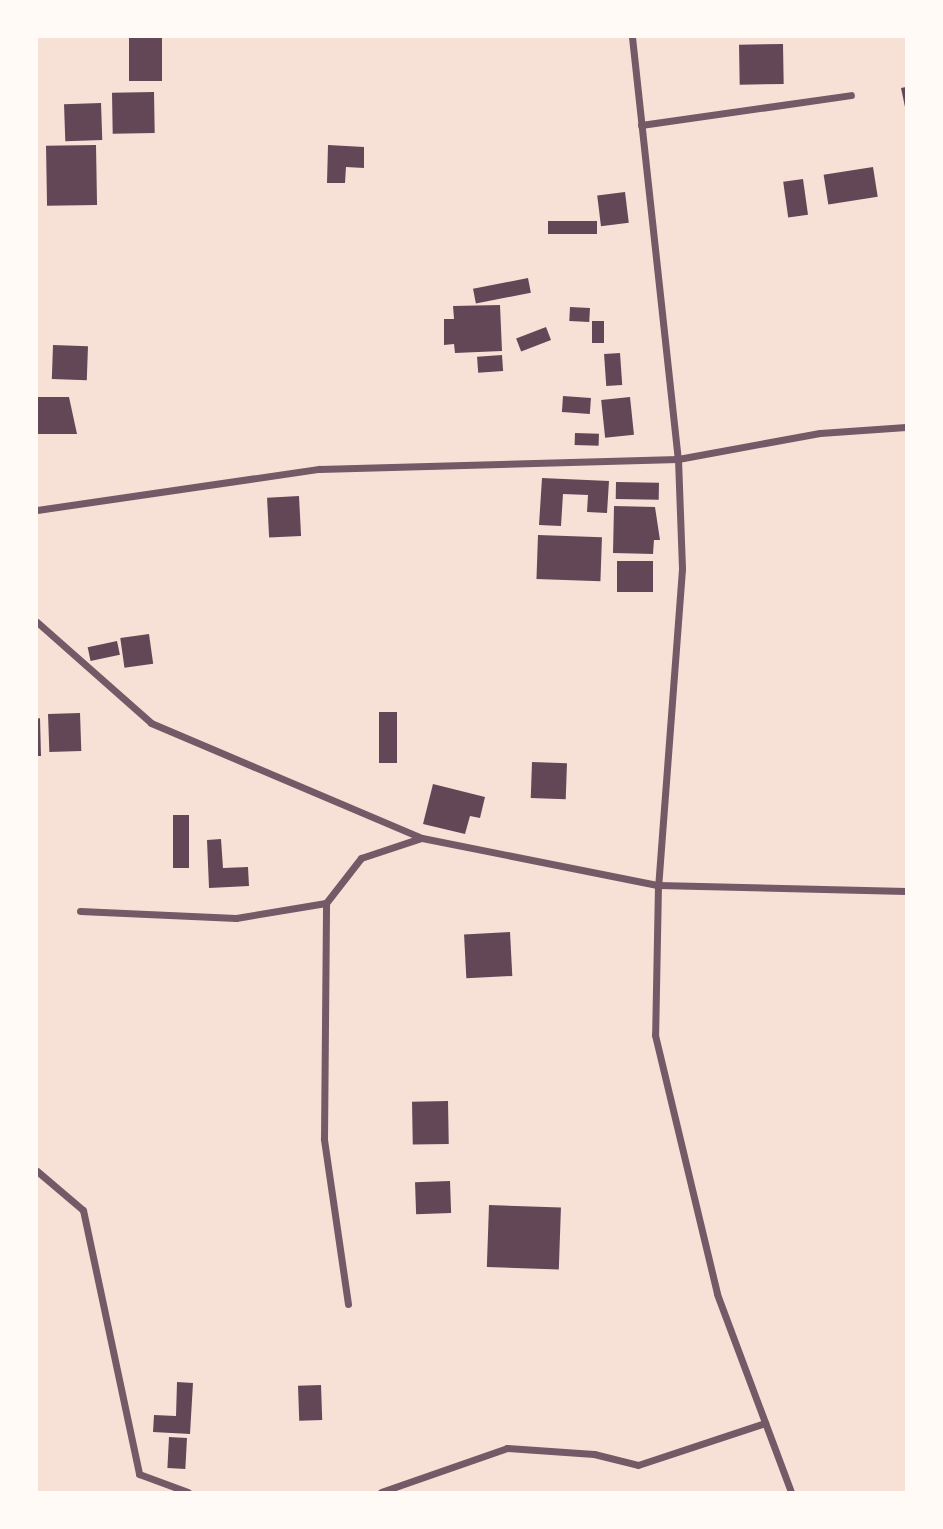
<!DOCTYPE html>
<html>
<head>
<meta charset="utf-8">
<style>
  body { margin:0 }
  #map { position:relative; width:943px; height:1529px; overflow:hidden; background:#f7e1d7; font-family:Figtree,sans-serif }
  div>[style] { position:absolute }
  .building>* { inset:0; background:#644757; transform-origin:0 0 }
  .minor>* { height:7px; margin:-3.5px; padding:0 3.5px; transform-origin:3.5px; border-radius:3.5px; background:#755966 }
  span { translate:-50% -50%; white-space:nowrap; text-align:center; line-height:1.15; -webkit-text-stroke:5px #fffaf5; paint-order:stroke }
  .frame { position:absolute; inset:0; border:38px solid #fffaf5; pointer-events:none }
</style>
</head>
<body>
<div id="map">
  <div class="building">
    <div style="left:129px;top:37px;width:33px;height:44px"></div>
    <div style="left:783px;top:44px;width:40px;height:44px;rotate:89deg"></div>
    <div style="clip-path:polygon(906px 87px,906px 107px,905px 107px,901px 88px)"></div>
    <div style="left:154px;top:92px;width:41px;height:42px;rotate:89deg"></div>
    <div style="left:101px;top:103px;width:37px;height:37px;rotate:88deg"></div>
    <div style="left:96px;top:145px;width:60px;height:50px;rotate:89deg"></div>
    <div style="clip-path:polygon(328px 145px,364px 147px,364px 168px,346px 167px,345px 183px,327px 183px)"></div>
    <div style="left:873px;top:167px;width:30px;height:50px;rotate:81deg"></div>
    <div style="left:803px;top:179px;width:36px;height:20px;rotate:82deg"></div>
    <div style="left:625px;top:192px;width:31px;height:28px;rotate:83deg"></div>
    <div style="left:597px;top:221px;width:13px;height:49px;rotate:90deg"></div>
    <div style="left:528px;top:278px;width:15px;height:56px;rotate:79deg"></div>
    <div style="clip-path:polygon(500px 305px,502px 351px,455px 353px,454px 344px,444px 345px,444px 319px,454px 319px,453px 306px)"></div>
    <div style="left:570px;top:307px;width:20px;height:14px;rotate:3deg"></div>
    <div style="left:592px;top:321px;width:12px;height:22px"></div>
    <div style="left:546px;top:327px;width:14px;height:32px;rotate:69deg"></div>
    <div style="left:53px;top:345px;width:35px;height:34px;rotate:2deg"></div>
    <div style="left:620px;top:353px;width:32px;height:16px;rotate:86deg"></div>
    <div style="left:502px;top:355px;width:16px;height:25px;rotate:86deg"></div>
    <div style="left:563px;top:396px;width:28px;height:16px;rotate:4deg"></div>
    <div style="clip-path:polygon(37px 397px,69px 397px,77px 434px,37px 434px)"></div>
    <div style="left:630px;top:397px;width:38px;height:29px;rotate:84deg"></div>
    <div style="left:575px;top:433px;width:24px;height:12px;rotate:2deg"></div>
    <div style="clip-path:polygon(542px 478px,609px 481px,607px 513px,587px 512px,588px 495px,563px 494px,561px 526px,539px 525px)"></div>
    <div style="left:616px;top:482px;width:43px;height:17px;rotate:1deg"></div>
    <div style="left:299px;top:496px;width:40px;height:32px;rotate:87deg"></div>
    <div style="clip-path:polygon(614px 506px,655px 507px,660px 540px,654px 540px,653px 554px,613px 553px)"></div>
    <div style="left:538px;top:535px;width:64px;height:44px;rotate:2deg"></div>
    <div style="left:653px;top:561px;width:31px;height:36px;rotate:90deg"></div>
    <div style="left:149px;top:634px;width:30px;height:29px;rotate:82deg"></div>
    <div style="left:117px;top:641px;width:14px;height:30px;rotate:78deg"></div>
    <div style="left:379px;top:712px;width:18px;height:51px"></div>
    <div style="left:80px;top:713px;width:38px;height:32px;rotate:88deg"></div>
    <div style="clip-path:polygon(40px 718px,41px 756px,37px 756px,37px 719px)"></div>
    <div style="left:532px;top:762px;width:35px;height:36px;rotate:2deg"></div>
    <div style="clip-path:polygon(433px 784px,485px 797px,480px 818px,470px 816px,465px 834px,423px 824px)"></div>
    <div style="left:173px;top:815px;width:16px;height:53px"></div>
    <div style="clip-path:polygon(221px 839px,223px 868px,248px 867px,249px 886px,209px 888px,207px 840px)"></div>
    <div style="left:510px;top:932px;width:44px;height:46px;rotate:87deg"></div>
    <div style="left:448px;top:1101px;width:43px;height:36px;rotate:89deg"></div>
    <div style="left:450px;top:1181px;width:32px;height:35px;rotate:88deg"></div>
    <div style="left:489px;top:1205px;width:72px;height:62px;rotate:2deg"></div>
    <div style="clip-path:polygon(177px 1382px,193px 1383px,190px 1434px,153px 1432px,154px 1415px,176px 1416px)"></div>
    <div style="left:321px;top:1385px;width:35px;height:23px;rotate:88deg"></div>
    <div style="left:169px;top:1437px;width:18px;height:31px;rotate:3deg"></div>
  </div>
  <div class="minor">
    <div style="left:632px;top:37px;width:424px;rotate:83.8deg"></div>
    <div style="left:678px;top:459px;width:110px;rotate:87.9deg"></div>
    <div style="left:682px;top:569px;width:317px;rotate:94.3deg"></div>
    <div style="left:658px;top:885px;width:150px;rotate:91.1deg"></div>
    <div style="left:655px;top:1035px;width:266px;rotate:76.5deg"></div>
    <div style="left:717px;top:1294px;width:211px;rotate:69.5deg"></div>
    <div style="left:641px;top:125px;width:212px;rotate:-8.1deg"></div>
    <div style="left:37px;top:510px;width:285px;rotate:-8.3deg"></div>
    <div style="left:319px;top:469px;width:359px;rotate:-1.6deg"></div>
    <div style="left:678px;top:459px;width:144px;rotate:-10.4deg"></div>
    <div style="left:820px;top:433px;width:86px;rotate:-4deg"></div>
    <div style="left:37px;top:622px;width:152px;rotate:41.5deg"></div>
    <div style="left:151px;top:723px;width:294px;rotate:23deg"></div>
    <div style="left:422px;top:838px;width:241px;rotate:11.3deg"></div>
    <div style="left:658px;top:885px;width:248px;rotate:1.4deg"></div>
    <div style="left:80px;top:911px;width:156px;rotate:2.6deg"></div>
    <div style="left:236px;top:918px;width:91px;rotate:-9.5deg"></div>
    <div style="left:37px;top:1171px;width:60px;rotate:40.3deg"></div>
    <div style="left:83px;top:1210px;width:270px;rotate:78deg"></div>
    <div style="left:139px;top:1474px;width:52px;rotate:20.2deg"></div>
    <div style="left:348px;top:1304px;width:167px;rotate:-98.3deg"></div>
    <div style="left:324px;top:1139px;width:236px;rotate:-89.5deg"></div>
    <div style="left:326px;top:903px;width:57px;rotate:-52.1deg"></div>
    <div style="left:361px;top:858px;width:63px;rotate:-18.4deg"></div>
    <div style="left:381px;top:1492px;width:133px;rotate:-19.2deg"></div>
    <div style="left:507px;top:1448px;width:87px;rotate:3.9deg"></div>
    <div style="left:594px;top:1454px;width:45px;rotate:14deg"></div>
    <div style="left:638px;top:1465px;width:134px;rotate:-18.3deg"></div>
  </div>
  <div class="frame"></div>
</div>
</body>
</html>
